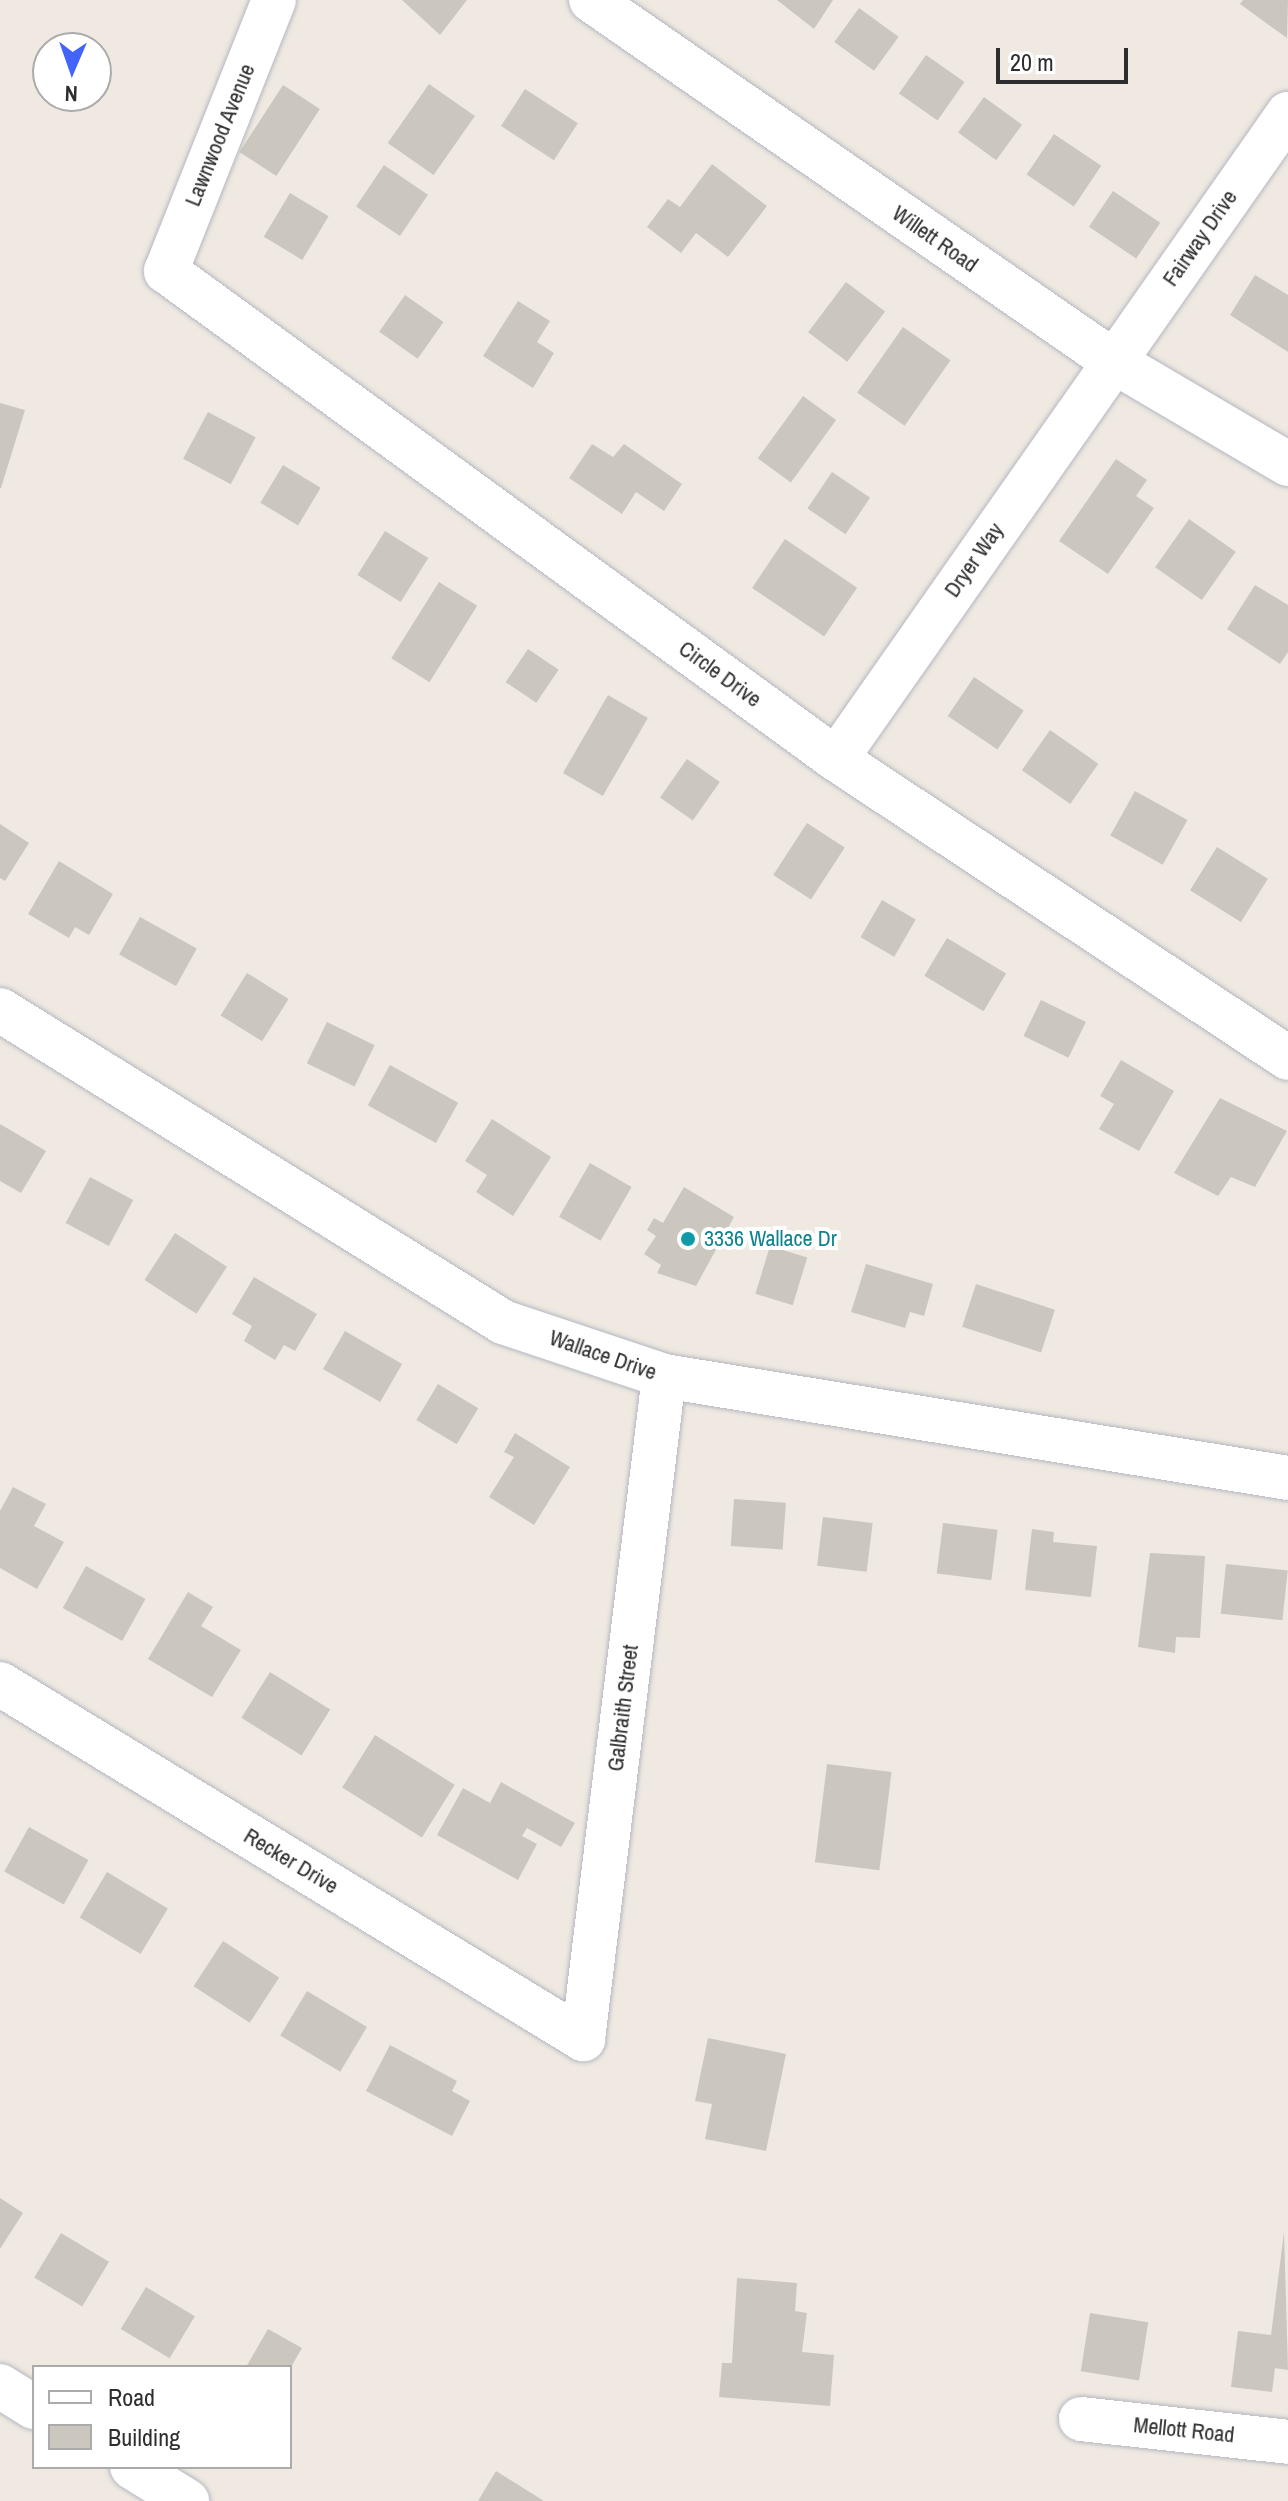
<!DOCTYPE html>
<html>
<head>
<meta charset="utf-8">
<style>
  body { margin:0 }
  #map { position:relative; width:1288px; height:2501px; overflow:hidden; background:#efe9e1; font-family:"Archivo Narrow",sans-serif }
  div>[style] { position:absolute }
  .building>* { inset:0; background:#cbc7bf; transform-origin:0 0 }
  .roads { filter:drop-shadow(0 0 2px #b4b7c1) drop-shadow(0 0 2px #b4b7c1) }
  .minor>* { height:44px; margin:-22px; padding:0 22px; transform-origin:22px; border-radius:22px; background:#fff }
  .dots>* { width:22px; height:22px; translate:-50% -50%; box-sizing:border-box; border:4px solid #fff; border-radius:50% }
  span { translate:-50% -50%; white-space:nowrap; text-align:center; line-height:1.15; -webkit-text-stroke:8px #fff; paint-order:stroke }
  .street-label { font-size:22px; color:#2e2e2e }
  .culture-label { font-size:22px; color:#0d838f }
  .left { translate:0 -50%; text-align:left }
  .legend { position:absolute; left:32px; top:2365px; width:260px; height:104px; box-sizing:border-box; background:#fff; border:2px solid #ababab; margin:0; padding:10px 14px; list-style:none; font-size:24px; color:#2e2e2e }
  .legend li { display:flex; align-items:center; gap:16px; height:40px }
  .legend b { width:40px; border:2px solid #ababab }
  .north { position:absolute; left:32px; top:32px; width:80px; height:80px; box-sizing:border-box; background:#fff; border:2px solid #ababab; border-radius:50%; rotate:182deg; font-size:22px; font-weight:700; line-height:32px; text-align:center; color:#2e2e2e }
  .north::after { content:''; display:block; margin:auto; width:28px; height:36px; background:#4264fb; clip-path:polygon(50% 0,100% 100%,50% 72%,0 100%) }
  .scale { position:absolute; left:996px; top:48px; width:132px; height:36px; box-sizing:border-box; border:4px solid #2e2e2e; border-top:0; padding-left:10px; font-size:24px; line-height:28px; white-space:nowrap; color:#2e2e2e; -webkit-text-stroke:6px #fff; paint-order:stroke }
</style>
</head>
<body>
<div id="map">
  <div class="building">
    <div style="clip-path:polygon(402px 0,467px 0,440px 35px)"></div>
    <div style="clip-path:polygon(777px 0,833px 0,814px 29px)"></div>
    <div style="clip-path:polygon(1243px 0,1288px 0,1287px 38px,1240px 4px)"></div>
    <div style="left:859px;top:8px;width:49px;height:42px;rotate:36deg"></div>
    <div style="left:926px;top:55px;width:47px;height:47px;rotate:35deg"></div>
    <div style="left:429px;top:84px;width:56px;height:72px;rotate:35deg"></div>
    <div style="left:283px;top:85px;width:44px;height:80px;rotate:33deg"></div>
    <div style="left:525px;top:89px;width:63px;height:44px;rotate:33deg"></div>
    <div style="left:984px;top:97px;width:47px;height:44px;rotate:36deg"></div>
    <div style="left:1054px;top:134px;width:57px;height:49px;rotate:34deg"></div>
    <div style="clip-path:polygon(712px 164px,767px 206px,728px 257px,696px 233px,681px 253px,647px 227px,668px 199px,680px 207px)"></div>
    <div style="left:384px;top:165px;width:53px;height:50px;rotate:34deg"></div>
    <div style="left:1113px;top:191px;width:57px;height:43px;rotate:34deg"></div>
    <div style="left:290px;top:193px;width:45px;height:51px;rotate:31deg"></div>
    <div style="clip-path:polygon(1255px 275px,1288px 295px,1288px 352px,1230px 315px)"></div>
    <div style="left:846px;top:282px;width:49px;height:63px;rotate:37deg"></div>
    <div style="left:405px;top:295px;width:47px;height:45px;rotate:35deg"></div>
    <div style="clip-path:polygon(518px 301px,550px 321px,537px 342px,554px 353px,533px 388px,483px 356px)"></div>
    <div style="left:903px;top:327px;width:58px;height:80px;rotate:35deg"></div>
    <div style="left:803px;top:396px;width:41px;height:77px;rotate:36deg"></div>
    <div style="clip-path:polygon(0 403px,25px 410px,1px 488px,0 488px)"></div>
    <div style="left:208px;top:412px;width:54px;height:53px;rotate:28deg"></div>
    <div style="clip-path:polygon(592px 444px,613px 457px,624px 444px,682px 484px,664px 511px,636px 492px,622px 514px,569px 478px)"></div>
    <div style="clip-path:polygon(1116px 459px,1147px 480px,1136px 496px,1154px 508px,1108px 574px,1059px 541px)"></div>
    <div style="left:283px;top:465px;width:44px;height:44px;rotate:31deg"></div>
    <div style="left:832px;top:472px;width:46px;height:44px;rotate:34deg"></div>
    <div style="left:1189px;top:519px;width:57px;height:59px;rotate:35deg"></div>
    <div style="left:385px;top:531px;width:51px;height:52px;rotate:32deg"></div>
    <div style="left:785px;top:539px;width:87px;height:59px;rotate:34deg"></div>
    <div style="left:439px;top:582px;width:45px;height:90px;rotate:32deg"></div>
    <div style="clip-path:polygon(1255px 585px,1288px 605px,1288px 652px,1280px 664px,1227px 629px)"></div>
    <div style="left:528px;top:649px;width:37px;height:40px;rotate:34deg"></div>
    <div style="left:974px;top:677px;width:60px;height:47px;rotate:34deg"></div>
    <div style="left:608px;top:695px;width:46px;height:90px;rotate:30deg"></div>
    <div style="left:1050px;top:730px;width:59px;height:49px;rotate:35deg"></div>
    <div style="left:687px;top:759px;width:40px;height:47px;rotate:35deg"></div>
    <div style="left:1135px;top:791px;width:60px;height:51px;rotate:29deg"></div>
    <div style="left:807px;top:823px;width:45px;height:62px;rotate:33deg"></div>
    <div style="clip-path:polygon(0 824px,29px 843px,5px 881px,0 878px)"></div>
    <div style="left:1217px;top:847px;width:60px;height:51px;rotate:32deg"></div>
    <div style="clip-path:polygon(59px 861px,113px 894px,89px 935px,75px 927px,69px 938px,28px 914px)"></div>
    <div style="left:882px;top:900px;width:39px;height:43px;rotate:30deg"></div>
    <div style="left:140px;top:917px;width:65px;height:43px;rotate:29deg"></div>
    <div style="left:947px;top:938px;width:69px;height:44px;rotate:31deg"></div>
    <div style="left:247px;top:973px;width:49px;height:50px;rotate:32deg"></div>
    <div style="left:1041px;top:1000px;width:50px;height:40px;rotate:26deg"></div>
    <div style="left:327px;top:1022px;width:53px;height:46px;rotate:26deg"></div>
    <div style="clip-path:polygon(1121px 1060px,1174px 1091px,1139px 1151px,1099px 1129px,1114px 1104px,1100px 1096px)"></div>
    <div style="left:390px;top:1065px;width:78px;height:46px;rotate:29deg"></div>
    <div style="clip-path:polygon(1220px 1098px,1287px 1131px,1255px 1187px,1231px 1177px,1218px 1196px,1174px 1173px)"></div>
    <div style="clip-path:polygon(492px 1119px,551px 1157px,513px 1216px,476px 1192px,487px 1175px,465px 1161px)"></div>
    <div style="clip-path:polygon(0 1124px,46px 1151px,21px 1193px,0 1181px)"></div>
    <div style="left:590px;top:1163px;width:48px;height:62px;rotate:30deg"></div>
    <div style="left:90px;top:1177px;width:49px;height:52px;rotate:28deg"></div>
    <div style="clip-path:polygon(684px 1187px,734px 1217px,696px 1286px,657px 1273px,661px 1265px,644px 1254px,656px 1236px,647px 1230px,654px 1218px,663px 1223px)"></div>
    <div style="left:175px;top:1233px;width:62px;height:56px;rotate:33deg"></div>
    <div style="left:770px;top:1246px;width:39px;height:50px;rotate:17deg"></div>
    <div style="clip-path:polygon(866px 1264px,933px 1284px,924px 1316px,910px 1312px,905px 1328px,851px 1312px)"></div>
    <div style="clip-path:polygon(254px 1277px,317px 1314px,295px 1351px,284px 1345px,275px 1360px,244px 1341px,252px 1326px,232px 1314px)"></div>
    <div style="left:976px;top:1284px;width:83px;height:45px;rotate:18deg"></div>
    <div style="left:345px;top:1331px;width:66px;height:44px;rotate:30deg"></div>
    <div style="left:438px;top:1384px;width:47px;height:42px;rotate:31deg"></div>
    <div style="clip-path:polygon(515px 1433px,570px 1467px,534px 1525px,489px 1497px,514px 1457px,504px 1452px)"></div>
    <div style="clip-path:polygon(13px 1487px,46px 1504px,34px 1526px,64px 1542px,37px 1589px,0 1568px,0 1511px)"></div>
    <div style="left:734px;top:1499px;width:52px;height:47px;rotate:4deg"></div>
    <div style="left:823px;top:1517px;width:50px;height:49px;rotate:7deg"></div>
    <div style="left:943px;top:1523px;width:55px;height:51px;rotate:7deg"></div>
    <div style="clip-path:polygon(1032px 1529px,1054px 1532px,1053px 1542px,1097px 1546px,1091px 1597px,1025px 1590px)"></div>
    <div style="clip-path:polygon(1150px 1553px,1205px 1556px,1200px 1638px,1176px 1637px,1175px 1653px,1138px 1647px)"></div>
    <div style="left:1226px;top:1564px;width:62px;height:50px;rotate:6deg"></div>
    <div style="left:86px;top:1566px;width:68px;height:48px;rotate:29deg"></div>
    <div style="clip-path:polygon(188px 1592px,213px 1607px,201px 1626px,241px 1650px,212px 1697px,148px 1659px)"></div>
    <div style="left:270px;top:1672px;width:71px;height:54px;rotate:32deg"></div>
    <div style="left:375px;top:1735px;width:94px;height:62px;rotate:32deg"></div>
    <div style="left:827px;top:1764px;width:65px;height:99px;rotate:7deg"></div>
    <div style="clip-path:polygon(501px 1782px,575px 1823px,561px 1847px,527px 1828px,522px 1836px,537px 1844px,518px 1880px,437px 1835px,463px 1788px,490px 1803px)"></div>
    <div style="left:29px;top:1827px;width:68px;height:51px;rotate:29deg"></div>
    <div style="left:107px;top:1872px;width:71px;height:53px;rotate:31deg"></div>
    <div style="left:223px;top:1941px;width:67px;height:54px;rotate:33deg"></div>
    <div style="left:307px;top:1991px;width:70px;height:52px;rotate:31deg"></div>
    <div style="clip-path:polygon(708px 2038px,786px 2054px,766px 2151px,705px 2139px,712px 2104px,695px 2101px)"></div>
    <div style="clip-path:polygon(390px 2045px,457px 2081px,452px 2091px,470px 2101px,452px 2136px,366px 2091px)"></div>
    <div style="clip-path:polygon(0 2198px,23px 2213px,0 2249px)"></div>
    <div style="clip-path:polygon(1284px 2232px,1288px 2370px,1275px 2368px,1272px 2392px,1231px 2387px,1238px 2331px,1271px 2335px)"></div>
    <div style="left:61px;top:2233px;width:56px;height:52px;rotate:31deg"></div>
    <div style="clip-path:polygon(737px 2278px,797px 2283px,795px 2311px,807px 2313px,802px 2352px,834px 2355px,830px 2406px,719px 2397px,722px 2363px,732px 2363px)"></div>
    <div style="left:146px;top:2287px;width:57px;height:49px;rotate:31deg"></div>
    <div style="left:1090px;top:2313px;width:59px;height:59px;rotate:9deg"></div>
    <div style="clip-path:polygon(268px 2329px,302px 2348px,291px 2367px,246px 2367px)"></div>
    <div style="clip-path:polygon(496px 2471px,544px 2501px,478px 2501px)"></div>
  </div>
  <div class="roads">
    <div class="minor">
      <div style="left:274px;top:0;width:292px;rotate:111.7deg"></div>
      <div style="left:166px;top:271px;width:829px;rotate:36.07deg"></div>
      <div style="left:836px;top:759px;width:542px;rotate:33.48deg"></div>
      <div style="left:591px;top:0;width:635px;rotate:34.67deg"></div>
      <div style="left:1113px;top:361px;width:203px;rotate:30.5deg"></div>
      <div style="left:836px;top:759px;width:788px;rotate:-54.98deg"></div>
      <div style="left:0;top:1010px;width:592px;rotate:31.81deg"></div>
      <div style="left:503px;top:1322px;width:170px;rotate:18.5deg"></div>
      <div style="left:664px;top:1376px;width:632px;rotate:9.28deg"></div>
      <div style="left:0;top:1684px;width:683px;rotate:31.34deg"></div>
      <div style="left:583px;top:2039px;width:668px;rotate:-83.03deg"></div>
      <div style="left:0;top:2386px;width:40px;rotate:32deg"></div>
      <div style="left:1081px;top:2419px;width:208px;rotate:6.3deg"></div>
      <div style="left:132px;top:2467px;width:65px;rotate:31.7deg"></div>
    </div>
  </div>
  <div class="dots">
    <div style="left:688px;top:1239px;background:#0f9aa8"></div>
  </div>
  <div class="street-label">
    <span style="left:220px;top:135px;rotate:-68deg">Lawnwood Avenue</span>
    <span style="left:1200px;top:238px;rotate:-55deg">Fairway Drive</span>
    <span style="left:935px;top:239px;rotate:35deg">Willett Road</span>
    <span style="left:974px;top:560px;rotate:-55deg">Dryer Way</span>
    <span style="left:720px;top:674px;rotate:36deg">Circle Drive</span>
    <span style="left:603px;top:1355px;rotate:19deg">Wallace Drive</span>
    <span style="left:623px;top:1708px;rotate:-83deg">Galbraith Street</span>
    <span style="left:291px;top:1861px;rotate:31deg">Recker Drive</span>
    <span style="left:1184px;top:2430px;rotate:6deg">Mellott Road</span>
  </div>
  <div class="culture-label">
    <span class="left" style="left:704px;top:1239px">3336 Wallace Dr</span>
  </div>
  <ul class="legend">
  <li><b style="height:10px;background:#fff"></b>Road</li>
  <li><b style="height:22px;background:#cbc7bf"></b>Building</li>
  </ul>
  <div class="north">N</div>
  <div class="scale">20 m</div>
</div>
</body>
</html>
